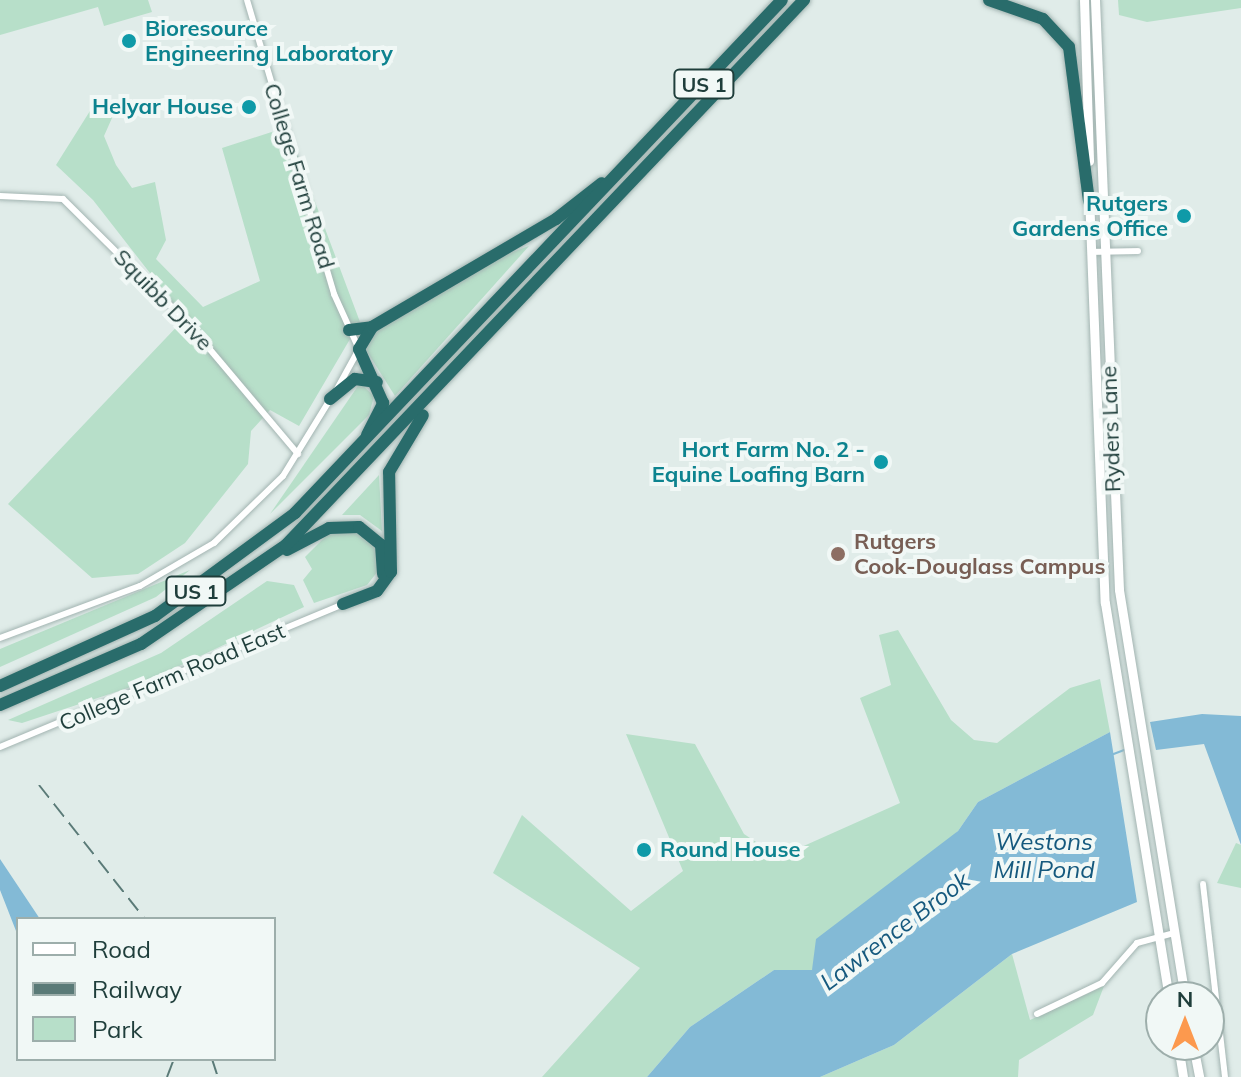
<!DOCTYPE html>
<html>
<head>
<meta charset="utf-8">
<style>
  body { margin:0 }
  #map { position:relative; width:1241px; height:1077px; overflow:hidden; background:#e0ece9; font-family:Mulish,sans-serif }
  div>[style] { position:absolute }
  .green>* { inset:0; background:#b7dfc9 }
  .water>* { inset:0; background:#83bad6 }
  .stream>* { height:2px; margin:-1px; padding:0 1px; transform-origin:1px; border-radius:1px; background:#83bad6 }
  .roads { filter:drop-shadow(0 0 2px #a2b4b1) drop-shadow(0 0 2px #a2b4b1) }
  .street>* { height:6px; margin:-3px; padding:0 3px; transform-origin:3px; border-radius:3px; background:#fff }
  .secondary>* { height:9px; margin:-4.5px; padding:0 4.5px; transform-origin:4.5px; border-radius:4.5px; background:#fff }
  .highway>* { height:12px; margin:-6px; padding:0 6px; transform-origin:6px; border-radius:6px; background:#296c6b }
  .rail>* { height:2px; margin-top:-1px; transform-origin:0; background:repeating-linear-gradient(90deg,#5a7a77 0 16px,transparent 0 24px) }
  .dots>* { width:22px; height:22px; translate:-50% -50%; box-sizing:border-box; border:4px solid #f1f8f6; border-radius:50% }
  span { translate:-50% -50%; white-space:nowrap; text-align:center; line-height:1.15; -webkit-text-stroke:8px #f1f8f6; paint-order:stroke }
  .shield-label span { padding:2px 6px; background:#f1f8f6; border:2px solid; border-radius:6px; -webkit-text-stroke-width:0 }
  .shield-label { font-size:20px; color:#1f3e3b; font-weight:700 }
  .culture-label { font-size:22px; color:#0d838f; font-weight:700 }
  .left { translate:0 -50%; text-align:left }
  .right { translate:-100% -50%; text-align:right }
  .street-label { font-size:22px; color:#1f3e3b }
  .education-label { font-size:22px; color:#785e54; font-weight:700 }
  .water-label { font-size:24px; color:#15597e; font-style:italic }
  .legend { position:absolute; left:16px; top:917px; width:260px; height:144px; box-sizing:border-box; background:#f1f8f6; border:2px solid #9daeab; margin:0; padding:10px 14px; list-style:none; font-size:24px; color:#1f3e3b }
  .legend li { display:flex; align-items:center; gap:16px; height:40px }
  .legend b { width:40px; border:2px solid #9daeab }
  .north { position:absolute; left:1145px; top:981px; width:80px; height:80px; box-sizing:border-box; background:#f1f8f6; border:2px solid #9daeab; border-radius:50%; rotate:0deg; font-size:22px; font-weight:700; line-height:32px; text-align:center; color:#1f3e3b }
  .north::after { content:''; display:block; margin:auto; width:28px; height:36px; background:#fc994e; clip-path:polygon(50% 0,100% 100%,50% 72%,0 100%) }
</style>
</head>
<body>
<div id="map">
  <div class="green">
    <div style="clip-path:polygon(0 0,148px 0,152px 12px,104px 26px,98px 7px,0 35px)"></div>
    <div style="clip-path:polygon(1118px 0,1241px 0,1241px 8px,1147px 22px,1119px 15px)"></div>
    <div style="clip-path:polygon(100px 95px,116px 109px,104px 136px,116px 165px,132px 188px,155px 182px,166px 240px,156px 259px,203px 307px,260px 281px,222px 148px,287px 127px,360px 322px,299px 426px,270px 410px,251px 431px,248px 464px,185px 543px,138px 574px,92px 578px,8px 504px,185px 318px,93px 200px,56px 165px)"></div>
    <div style="clip-path:polygon(529px 246px,395px 396px,366px 350px,376px 330px,492px 259px)"></div>
    <div style="clip-path:polygon(360px 383px,374px 396px,369px 415px,270px 514px)"></div>
    <div style="clip-path:polygon(379px 475px,382px 531px,360px 515px,342px 515px)"></div>
    <div style="clip-path:polygon(346px 530px,365px 536px,378px 553px,378px 571px,367px 585px,314px 603px,303px 580px,312px 569px,305px 557px,327px 535px)"></div>
    <div style="clip-path:polygon(190px 570px,156px 597px,0 667px,0 649px)"></div>
    <div style="clip-path:polygon(267px 581px,294px 585px,304px 607px,143px 683px,22px 723px,8px 720px,161px 653px)"></div>
    <div style="clip-path:polygon(898px 630px,951px 720px,974px 740px,997px 743px,1070px 688px,1100px 679px,1110px 732px,978px 802px,958px 831px,812px 970px,774px 970px,690px 1027px,647px 1077px,542px 1077px,640px 968px,493px 873px,522px 815px,631px 911px,683px 871px,626px 734px,695px 744px,744px 834px,779px 857px,900px 803px,860px 698px,891px 685px,879px 635px)"></div>
    <div style="clip-path:polygon(1236px 843px,1241px 845px,1241px 888px,1217px 883px)"></div>
    <div style="clip-path:polygon(1012px 954px,1030px 1020px,1104px 986px,1093px 1015px,1019px 1060px,1018px 1077px,820px 1077px,894px 1045px)"></div>
  </div>
  <div class="water">
    <div style="clip-path:polygon(1202px 714px,1241px 716px,1241px 845px,1204px 744px,1156px 750px,1150px 722px)"></div>
    <div style="clip-path:polygon(1110px 732px,1137px 902px,1012px 954px,894px 1045px,820px 1077px,647px 1077px,690px 1027px,774px 970px,812px 970px,816px 939px,958px 831px,978px 802px)"></div>
    <div style="clip-path:polygon(0 859px,40px 919px,18px 919px,18px 936px,0 890px)"></div>
  </div>
  <div class="stream">
    <div style="left:1111px;top:755px;width:14px;rotate:-21deg"></div>
  </div>
  <div class="roads">
    <div class="street">
      <div style="left:247px;top:0;width:307px;rotate:73.5deg"></div>
      <div style="left:334px;top:294px;width:60px;rotate:65.6deg"></div>
      <div style="left:359px;top:349px;width:46px;rotate:118.8deg"></div>
      <div style="left:0;top:196px;width:63px;rotate:2.7deg"></div>
      <div style="left:63px;top:199px;width:173px;rotate:44.8deg"></div>
      <div style="left:186px;top:321px;width:174px;rotate:49.9deg"></div>
      <div style="left:1091px;top:252px;width:47px;rotate:-1.2deg"></div>
      <div style="left:0;top:638px;width:149px;rotate:-20.4deg"></div>
      <div style="left:140px;top:586px;width:86px;rotate:-30.2deg"></div>
      <div style="left:214px;top:543px;width:96px;rotate:-44.2deg"></div>
      <div style="left:283px;top:476px;width:92px;rotate:-58.4deg"></div>
      <div style="left:0;top:747px;width:372px;rotate:-22.6deg"></div>
      <div style="left:1203px;top:884px;width:194px;rotate:83.5deg"></div>
      <div style="left:1037px;top:1014px;width:72px;rotate:-25.5deg"></div>
      <div style="left:1102px;top:983px;width:53px;rotate:-48.8deg"></div>
      <div style="left:1137px;top:943px;width:38px;rotate:-15deg"></div>
    </div>
    <div class="secondary">
      <div style="left:1084px;top:0;width:161px;rotate:88.2deg"></div>
      <div style="left:1095px;top:0;width:590px;rotate:87.67deg"></div>
      <div style="left:1119px;top:590px;width:412px;rotate:80.8deg"></div>
      <div style="left:1089px;top:195px;width:408px;rotate:87.8deg"></div>
      <div style="left:1105px;top:603px;width:399px;rotate:80.8deg"></div>
      <div style="left:1178px;top:1045px;width:32px;rotate:81deg"></div>
      <div style="left:1193px;top:1045px;width:33px;rotate:79deg"></div>
    </div>
    <div class="highway">
      <div style="left:989px;top:0;width:57px;rotate:19.4deg"></div>
      <div style="left:1043px;top:19px;width:38px;rotate:47deg"></div>
      <div style="left:1069px;top:47px;width:155px;rotate:82.6deg"></div>
      <div style="left:349px;top:330px;width:23px;rotate:-7deg"></div>
      <div style="left:330px;top:399px;width:32px;rotate:-39deg"></div>
      <div style="left:355px;top:379px;width:22px;rotate:8deg"></div>
      <div style="left:367px;top:435px;width:36px;rotate:-63deg"></div>
      <div style="left:383px;top:403px;width:59px;rotate:-114deg"></div>
      <div style="left:359px;top:349px;width:26px;rotate:-59deg"></div>
      <div style="left:372px;top:327px;width:213px;rotate:-30.4deg"></div>
      <div style="left:556px;top:219px;width:58px;rotate:-38deg"></div>
      <div style="left:287px;top:550px;width:47px;rotate:-27.6deg"></div>
      <div style="left:329px;top:528px;width:30px;rotate:-2deg"></div>
      <div style="left:359px;top:527px;width:28px;rotate:39deg"></div>
      <div style="left:381px;top:545px;width:29px;rotate:86deg"></div>
      <div style="left:343px;top:604px;width:36px;rotate:-21deg"></div>
      <div style="left:377px;top:591px;width:24px;rotate:-54deg"></div>
      <div style="left:391px;top:572px;width:100px;rotate:-91.1deg"></div>
      <div style="left:389px;top:472px;width:66px;rotate:-59.2deg"></div>
      <div style="left:0;top:686px;width:170px;rotate:-24.3deg"></div>
      <div style="left:155px;top:616px;width:174px;rotate:-36.3deg"></div>
      <div style="left:295px;top:513px;width:707px;rotate:-46.49deg"></div>
      <div style="left:0;top:705px;width:154px;rotate:-23.4deg"></div>
      <div style="left:141px;top:644px;width:176px;rotate:-34.3deg"></div>
      <div style="left:286px;top:545px;width:752px;rotate:-46.45deg"></div>
    </div>
  </div>
  <div class="rail">
    <div style="left:39px;top:785px;width:171px;rotate:51.7deg"></div>
    <div style="left:212px;top:1059px;width:19px;rotate:72deg"></div>
    <div style="left:167px;top:1077px;width:19px;rotate:-69deg"></div>
  </div>
  <div class="dots">
    <div style="left:129px;top:41px;background:#0f9aa8"></div>
    <div style="left:249px;top:107px;background:#0f9aa8"></div>
    <div style="left:1184px;top:216px;background:#0f9aa8"></div>
    <div style="left:881px;top:462px;background:#0f9aa8"></div>
    <div style="left:838px;top:554px;background:#8d6e63"></div>
    <div style="left:644px;top:850px;background:#0f9aa8"></div>
  </div>
  <div class="shield-label">
    <span style="left:704px;top:84px">US 1</span>
    <span style="left:196px;top:591px">US 1</span>
  </div>
  <div class="culture-label">
    <span class="left" style="left:145px;top:41px">Bioresource<br>Engineering Laboratory</span>
    <span class="right" style="left:233px;top:107px">Helyar House</span>
    <span class="right" style="left:1168px;top:216px">Rutgers<br>Gardens Office</span>
    <span class="right" style="left:865px;top:462px">Hort Farm No. 2 -<br>Equine Loafing Barn</span>
    <span class="left" style="left:660px;top:850px">Round House</span>
  </div>
  <div class="street-label">
    <span style="left:299px;top:176px;rotate:73deg">College Farm Road</span>
    <span style="left:163px;top:300px;rotate:46deg">Squibb Drive</span>
    <span style="left:1111px;top:429px;rotate:-92deg">Ryders Lane</span>
    <span style="left:172px;top:677px;rotate:-23deg">College Farm Road East</span>
  </div>
  <div class="education-label">
    <span class="left" style="left:854px;top:554px">Rutgers<br>Cook-Douglass Campus</span>
  </div>
  <div class="water-label">
    <span style="left:1044px;top:856px">Westons<br>Mill Pond</span>
    <span style="left:895px;top:931px;rotate:-37deg">Lawrence Brook</span>
  </div>
  <ul class="legend">
  <li><b style="height:10px;background:#fff"></b>Road</li>
  <li><b style="height:10px;background:#5a7a77"></b>Railway</li>
  <li><b style="height:22px;background:#b7dfc9"></b>Park</li>
  </ul>
  <div class="north">N</div>
</div>
</body>
</html>
